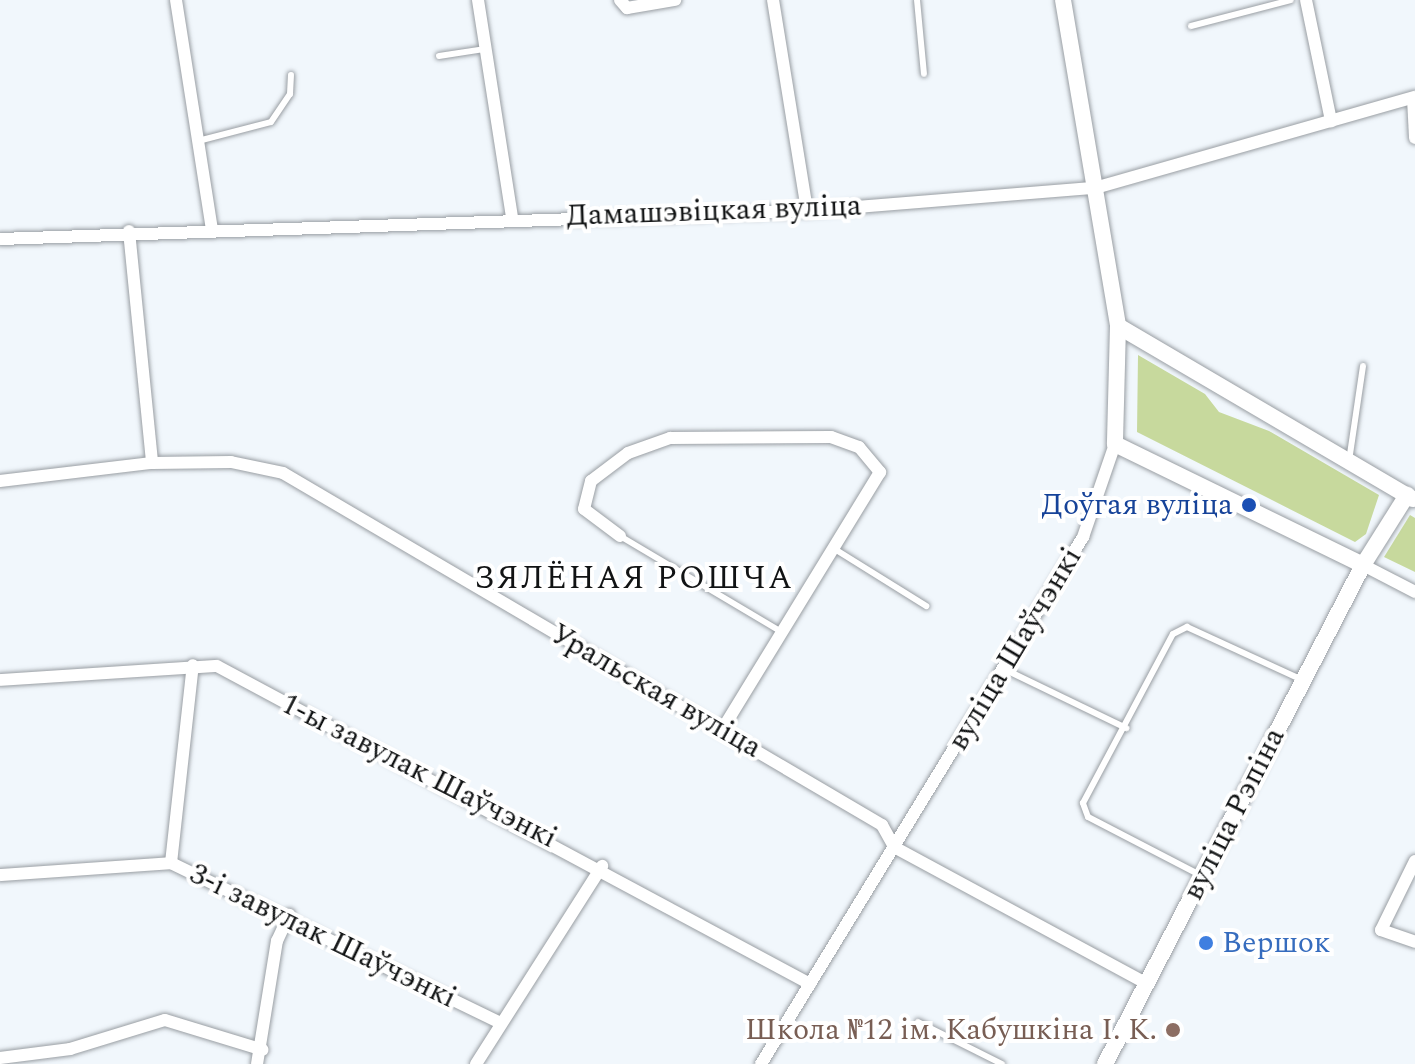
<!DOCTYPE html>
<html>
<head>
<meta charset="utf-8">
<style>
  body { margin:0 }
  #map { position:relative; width:1415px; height:1064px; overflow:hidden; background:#f1f7fc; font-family:Spectral,serif }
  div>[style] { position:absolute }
  .green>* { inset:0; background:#c7d99d }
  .roads { filter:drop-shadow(0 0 2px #999ea3) drop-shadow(0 0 2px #999ea3) }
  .lane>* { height:6px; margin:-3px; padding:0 3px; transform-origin:3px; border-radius:3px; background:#fff }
  .street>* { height:12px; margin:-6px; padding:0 6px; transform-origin:6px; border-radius:6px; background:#fff }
  .secondary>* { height:16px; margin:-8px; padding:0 8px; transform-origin:8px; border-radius:8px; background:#fff }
  .dots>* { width:22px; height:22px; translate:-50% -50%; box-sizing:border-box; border:4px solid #fff; border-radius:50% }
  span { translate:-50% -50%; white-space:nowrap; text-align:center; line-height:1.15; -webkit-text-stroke:8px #fff; paint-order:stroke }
  .street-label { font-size:30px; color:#111314 }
  .transit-label { font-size:30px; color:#164399 }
  .right { translate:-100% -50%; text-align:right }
  .shop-label { font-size:30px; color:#366cbe }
  .left { translate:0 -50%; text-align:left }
  .education-label { font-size:30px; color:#785e54 }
  .neighbourhood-label { font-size:32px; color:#111314; letter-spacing:2px }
</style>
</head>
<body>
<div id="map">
  <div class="green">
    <div style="clip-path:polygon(1138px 355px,1205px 394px,1219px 412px,1269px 431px,1379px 495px,1366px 534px,1355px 542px,1137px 432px)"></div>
    <div style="clip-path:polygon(1410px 515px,1415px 518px,1415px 572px,1384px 557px)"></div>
  </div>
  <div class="roads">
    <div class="lane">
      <div style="left:917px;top:0;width:74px;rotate:84.6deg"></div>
      <div style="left:1191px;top:26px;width:103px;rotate:-14.6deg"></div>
      <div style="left:439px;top:56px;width:47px;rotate:-8.7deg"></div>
      <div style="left:198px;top:141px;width:75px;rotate:-14.6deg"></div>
      <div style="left:271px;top:122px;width:34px;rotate:-56deg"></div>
      <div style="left:290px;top:94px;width:19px;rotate:-87deg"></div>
      <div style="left:1349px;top:461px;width:96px;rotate:-81.6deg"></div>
      <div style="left:620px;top:536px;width:188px;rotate:30.7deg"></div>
      <div style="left:833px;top:548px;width:110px;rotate:31.9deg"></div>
      <div style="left:1004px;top:669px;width:136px;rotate:25.8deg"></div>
      <div style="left:1200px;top:875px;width:126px;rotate:-152.6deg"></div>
      <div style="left:1088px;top:817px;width:15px;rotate:-110deg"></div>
      <div style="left:1083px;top:803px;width:191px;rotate:-62deg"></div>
      <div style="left:1173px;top:634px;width:16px;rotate:-27deg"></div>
      <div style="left:1187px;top:627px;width:124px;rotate:24.7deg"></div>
      <div style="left:918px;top:1022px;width:94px;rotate:26.6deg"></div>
    </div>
    <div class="street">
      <div style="left:176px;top:0;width:233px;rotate:81.1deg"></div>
      <div style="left:478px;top:0;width:220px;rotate:81.1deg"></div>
      <div style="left:620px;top:0;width:11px;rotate:49deg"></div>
      <div style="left:627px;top:8px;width:49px;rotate:-9.5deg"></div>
      <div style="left:773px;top:0;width:214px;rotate:80.8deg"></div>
      <div style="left:1306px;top:0;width:124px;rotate:78.3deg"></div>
      <div style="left:1413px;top:98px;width:40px;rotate:87.1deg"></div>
      <div style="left:129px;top:231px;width:233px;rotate:84.3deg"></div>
      <div style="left:0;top:239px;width:807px;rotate:-1.99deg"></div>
      <div style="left:807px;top:211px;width:289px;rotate:-4.6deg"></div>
      <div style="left:1095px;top:188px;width:333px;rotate:-15.9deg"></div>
      <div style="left:0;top:481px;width:153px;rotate:-6.8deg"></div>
      <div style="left:152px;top:463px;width:79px;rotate:-0.7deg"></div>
      <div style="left:231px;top:462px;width:53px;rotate:11.9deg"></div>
      <div style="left:283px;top:473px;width:695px;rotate:30.44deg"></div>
      <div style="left:882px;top:825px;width:25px;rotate:61deg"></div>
      <div style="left:894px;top:847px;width:286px;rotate:28.4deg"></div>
      <div style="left:620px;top:536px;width:45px;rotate:-143.1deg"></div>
      <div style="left:584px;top:509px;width:29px;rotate:-76deg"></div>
      <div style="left:591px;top:481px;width:46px;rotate:-37.1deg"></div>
      <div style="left:628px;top:453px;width:45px;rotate:-19.7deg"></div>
      <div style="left:670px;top:438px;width:161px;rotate:-0.4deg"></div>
      <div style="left:831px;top:437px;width:30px;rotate:20deg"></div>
      <div style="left:859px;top:447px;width:33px;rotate:50deg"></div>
      <div style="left:880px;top:472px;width:303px;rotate:121.5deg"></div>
      <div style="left:1363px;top:565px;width:59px;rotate:27.4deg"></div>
      <div style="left:0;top:680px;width:217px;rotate:-3.7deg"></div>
      <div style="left:217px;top:666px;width:673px;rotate:28.2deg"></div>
      <div style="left:1415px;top:861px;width:77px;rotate:116.2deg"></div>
      <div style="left:1381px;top:930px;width:36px;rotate:19deg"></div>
      <div style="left:171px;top:863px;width:199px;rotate:-83.7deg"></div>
      <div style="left:0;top:875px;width:171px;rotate:-4deg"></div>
      <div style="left:171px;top:863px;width:365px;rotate:25.9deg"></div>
      <div style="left:0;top:1058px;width:71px;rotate:-7.3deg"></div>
      <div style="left:70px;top:1049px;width:99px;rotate:-17deg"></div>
      <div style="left:165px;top:1020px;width:102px;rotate:17deg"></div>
      <div style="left:257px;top:1064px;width:125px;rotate:-80.8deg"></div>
      <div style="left:277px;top:941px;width:29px;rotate:-65deg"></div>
      <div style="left:476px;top:1064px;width:235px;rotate:-57.5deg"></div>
      <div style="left:761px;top:1064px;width:618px;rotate:-58.57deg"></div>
      <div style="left:1083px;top:537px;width:98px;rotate:-71deg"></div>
    </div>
    <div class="secondary">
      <div style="left:1063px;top:0;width:331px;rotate:80.4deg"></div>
      <div style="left:1118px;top:326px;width:118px;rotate:91.5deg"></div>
      <div style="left:1115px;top:444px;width:276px;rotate:26deg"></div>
      <div style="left:1118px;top:326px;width:342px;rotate:30.4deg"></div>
      <div style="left:1105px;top:1064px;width:562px;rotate:-62.66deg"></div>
      <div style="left:1363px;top:565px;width:83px;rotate:-57.8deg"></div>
    </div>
  </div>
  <div class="dots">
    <div style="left:1249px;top:505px;background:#1a4fb4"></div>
    <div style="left:1206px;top:943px;background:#3f7fe0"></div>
    <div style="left:1173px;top:1030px;background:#8d6e63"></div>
  </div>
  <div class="street-label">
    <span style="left:714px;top:211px;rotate:-2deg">Дамашэвіцкая вуліца</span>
    <span style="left:1015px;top:649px;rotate:-59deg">вуліца Шаўчэнкі</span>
    <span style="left:656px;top:691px;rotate:30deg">Уральская вуліца</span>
    <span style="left:419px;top:771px;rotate:27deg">1-ы завулак Шаўчэнкі</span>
    <span style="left:1234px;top:814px;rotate:-63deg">вуліца Рэпіна</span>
    <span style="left:323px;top:936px;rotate:26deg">3-і завулак Шаўчэнкі</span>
  </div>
  <div class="transit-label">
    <span class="right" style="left:1233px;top:505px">Доўгая вуліца</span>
  </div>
  <div class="shop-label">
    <span class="left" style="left:1222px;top:943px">Вершок</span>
  </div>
  <div class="education-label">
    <span class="right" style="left:1157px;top:1030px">Школа №12 ім. Кабушкіна І. К.</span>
  </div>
  <div class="neighbourhood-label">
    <span style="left:634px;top:579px">ЗЯЛЁНАЯ РОШЧА</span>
  </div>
</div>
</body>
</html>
